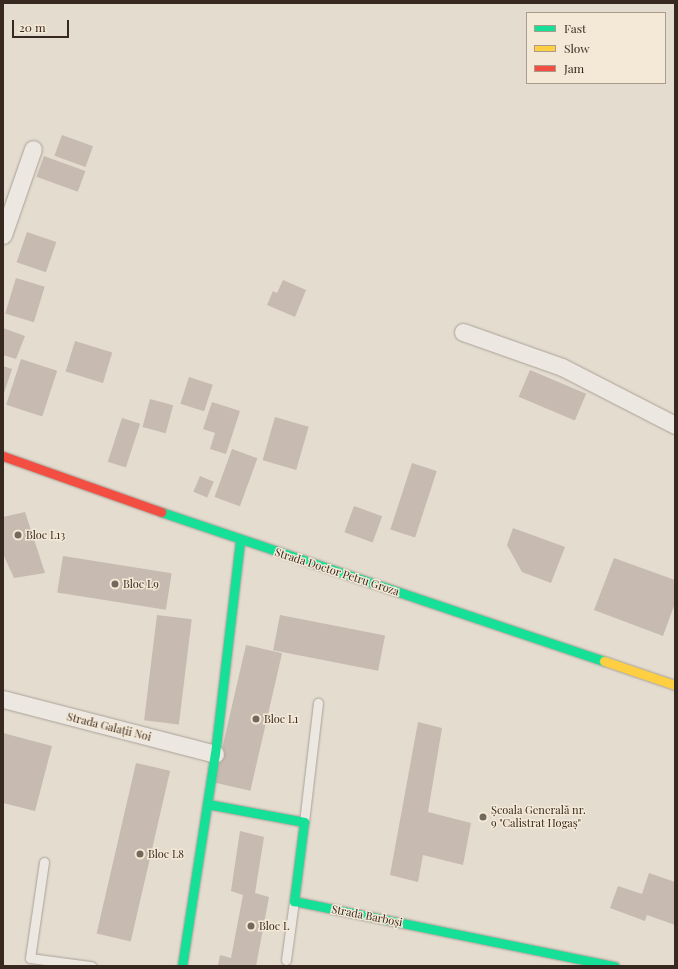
<!DOCTYPE html>
<html>
<head>
<meta charset="utf-8">
<style>
  body { margin:0 }
  #map { position:relative; width:678px; height:969px; overflow:hidden; background:#e4dccf; font-family:"Playfair Display",serif }
  div>[style] { position:absolute }
  .building>* { inset:0; background:#c7bab0; transform-origin:0 0 }
  .roads { filter:drop-shadow(0 0 1px #a9a198) drop-shadow(0 0 1px #a9a198) }
  .lane>* { height:9px; margin:-4.5px; padding:0 4.5px; transform-origin:4.5px; border-radius:4.5px; background:#ece7e0 }
  .street>* { height:17px; margin:-8.5px; padding:0 8.5px; transform-origin:8.5px; border-radius:8.5px; background:#ece7e0 }
  .fast>* { height:9px; margin:-4.5px; padding:0 4.5px; transform-origin:4.5px; border-radius:4.5px; background:#16e098 }
  .slow>* { height:9px; margin:-4.5px; padding:0 4.5px; transform-origin:4.5px; border-radius:4.5px; background:#ffcf43 }
  .jam>* { height:9px; margin:-4.5px; padding:0 4.5px; transform-origin:4.5px; border-radius:4.5px; background:#f24e42 }
  .dots>* { width:11px; height:11px; translate:-50% -50%; box-sizing:border-box; border:2px solid #f4e8d6; border-radius:50% }
  span { translate:-50% -50%; white-space:nowrap; text-align:center; line-height:1.15; -webkit-text-stroke:3px #f4e8d6; paint-order:stroke }
  .poi-label { font-size:11px; color:#382920 }
  .left { translate:0 -50%; text-align:left }
  .street-label { font-size:11px; color:#382920 }
  .frame { position:absolute; inset:0; border:4px solid #382920; pointer-events:none }
  .legend { position:absolute; left:526px; top:12px; width:140px; height:72px; box-sizing:border-box; background:#f4e8d6; border:1px solid #a99c8d; margin:0; padding:5px 7px; list-style:none; font-size:12px; color:#382920 }
  .legend li { display:flex; align-items:center; gap:8px; height:20px }
  .legend b { width:20px; border:1px solid #a99c8d }
  .scale { position:absolute; left:12px; top:20px; width:57px; height:18px; box-sizing:border-box; border:2px solid #382920; border-top:0; padding-left:5px; font-size:12px; line-height:14px; white-space:nowrap; color:#382920; -webkit-text-stroke:3px #f4e8d6; paint-order:stroke }
</style>
</head>
<body>
<div id="map">
  <div class="building">
    <div style="left:62px;top:135px;width:33px;height:22px;rotate:20deg"></div>
    <div style="left:44px;top:156px;width:44px;height:22px;rotate:20deg"></div>
    <div style="left:27px;top:232px;width:31px;height:32px;rotate:19deg"></div>
    <div style="left:16px;top:278px;width:30px;height:37px;rotate:17deg"></div>
    <div style="clip-path:polygon(283px 280px,306px 290px,295px 317px,267px 305px,273px 291px,277px 293px)"></div>
    <div style="clip-path:polygon(3px 328px,25px 336px,16px 359px,3px 355px)"></div>
    <div style="left:75px;top:341px;width:39px;height:32px;rotate:17deg"></div>
    <div style="left:21px;top:359px;width:38px;height:48px;rotate:18deg"></div>
    <div style="clip-path:polygon(3px 366px,12px 369px,4px 393px,3px 393px)"></div>
    <div style="left:530px;top:370px;width:61px;height:29px;rotate:23deg"></div>
    <div style="left:189px;top:377px;width:25px;height:28px;rotate:18deg"></div>
    <div style="left:150px;top:399px;width:24px;height:29px;rotate:15deg"></div>
    <div style="clip-path:polygon(212px 402px,240px 411px,226px 454px,210px 449px,215px 433px,203px 429px)"></div>
    <div style="left:275px;top:417px;width:35px;height:45px;rotate:16deg"></div>
    <div style="left:122px;top:418px;width:19px;height:46px;rotate:18deg"></div>
    <div style="left:232px;top:449px;width:27px;height:51px;rotate:20deg"></div>
    <div style="left:412px;top:463px;width:26px;height:70px;rotate:18deg"></div>
    <div style="left:200px;top:476px;width:15px;height:17px;rotate:23deg"></div>
    <div style="left:354px;top:506px;width:30px;height:28px;rotate:20deg"></div>
    <div style="clip-path:polygon(25px 512px,45px 573px,14px 578px,3px 554px,3px 517px)"></div>
    <div style="clip-path:polygon(513px 528px,565px 547px,551px 583px,522px 572px,507px 545px)"></div>
    <div style="left:63px;top:556px;width:110px;height:37px;rotate:9deg"></div>
    <div style="clip-path:polygon(614px 558px,675px 580px,675px 603px,663px 636px,594px 610px)"></div>
    <div style="left:157px;top:615px;width:35px;height:106px;rotate:7deg"></div>
    <div style="left:280px;top:615px;width:107px;height:36px;rotate:11deg"></div>
    <div style="left:246px;top:645px;width:37px;height:141px;rotate:13deg"></div>
    <div style="clip-path:polygon(418px 722px,442px 728px,428px 812px,471px 823px,463px 865px,423px 855px,418px 882px,390px 875px)"></div>
    <div style="clip-path:polygon(3px 733px,52px 746px,35px 811px,3px 803px)"></div>
    <div style="left:136px;top:763px;width:35px;height:175px;rotate:13deg"></div>
    <div style="clip-path:polygon(240px 831px,264px 837px,255px 893px,269px 897px,256px 966px,218px 966px,220px 955px,231px 958px,243px 895px,231px 891px)"></div>
    <div style="clip-path:polygon(649px 873px,675px 882px,675px 925px,647px 915px,645px 921px,610px 908px,618px 886px,642px 894px)"></div>
  </div>
  <div class="roads">
    <div class="lane">
      <div style="left:304px;top:822px;width:120px;rotate:-83.3deg"></div>
      <div style="left:44px;top:862px;width:97px;rotate:98.3deg"></div>
      <div style="left:30px;top:958px;width:62px;rotate:7.5deg"></div>
      <div style="left:286px;top:960px;width:60px;rotate:-82.3deg"></div>
    </div>
    <div class="street">
      <div style="left:3px;top:235px;width:91px;rotate:-70.8deg"></div>
      <div style="left:463px;top:332px;width:105px;rotate:19.5deg"></div>
      <div style="left:562px;top:367px;width:127px;rotate:27.2deg"></div>
      <div style="left:3px;top:699px;width:219px;rotate:14.5deg"></div>
    </div>
    <div class="fast">
      <div style="left:161px;top:512px;width:467px;rotate:18.6deg"></div>
      <div style="left:207px;top:804px;width:99px;rotate:10.5deg"></div>
      <div style="left:304px;top:822px;width:80px;rotate:97.2deg"></div>
      <div style="left:294px;top:901px;width:327px;rotate:11.5deg"></div>
      <div style="left:182px;top:966px;width:215px;rotate:-81.2deg"></div>
      <div style="left:215px;top:754px;width:215px;rotate:-83.3deg"></div>
    </div>
    <div class="slow">
      <div style="left:604px;top:661px;width:75px;rotate:18.7deg"></div>
    </div>
    <div class="jam">
      <div style="left:3px;top:456px;width:168px;rotate:19.5deg"></div>
    </div>
  </div>
  <div class="dots">
    <div style="left:18px;top:535px;background:#74685d"></div>
    <div style="left:115px;top:584px;background:#74685d"></div>
    <div style="left:256px;top:719px;background:#74685d"></div>
    <div style="left:483px;top:817px;background:#74685d"></div>
    <div style="left:140px;top:854px;background:#74685d"></div>
    <div style="left:251px;top:926px;background:#74685d"></div>
  </div>
  <div class="poi-label">
    <span class="left" style="left:26px;top:535px">Bloc L13</span>
    <span class="left" style="left:123px;top:584px">Bloc L9</span>
    <span class="left" style="left:264px;top:719px">Bloc L1</span>
    <span class="left" style="left:491px;top:817px">Școala Generală nr.<br>9 "Calistrat Hogaș"</span>
    <span class="left" style="left:148px;top:854px">Bloc L8</span>
    <span class="left" style="left:259px;top:926px">Bloc L</span>
  </div>
  <div class="street-label">
    <span style="left:337px;top:572px;rotate:18deg">Strada Doctor Petru Groza</span>
    <span style="left:109px;top:727px;rotate:14deg">Strada Galații Noi</span>
    <span style="left:367px;top:916px;rotate:11deg">Strada Barboși</span>
  </div>
  <div class="frame"></div>
  <ul class="legend">
  <li><b style="height:5px;background:#16e098"></b>Fast</li>
  <li><b style="height:5px;background:#ffcf43"></b>Slow</li>
  <li><b style="height:5px;background:#f24e42"></b>Jam</li>
  </ul>
  <div class="scale">20 m</div>
</div>
</body>
</html>
